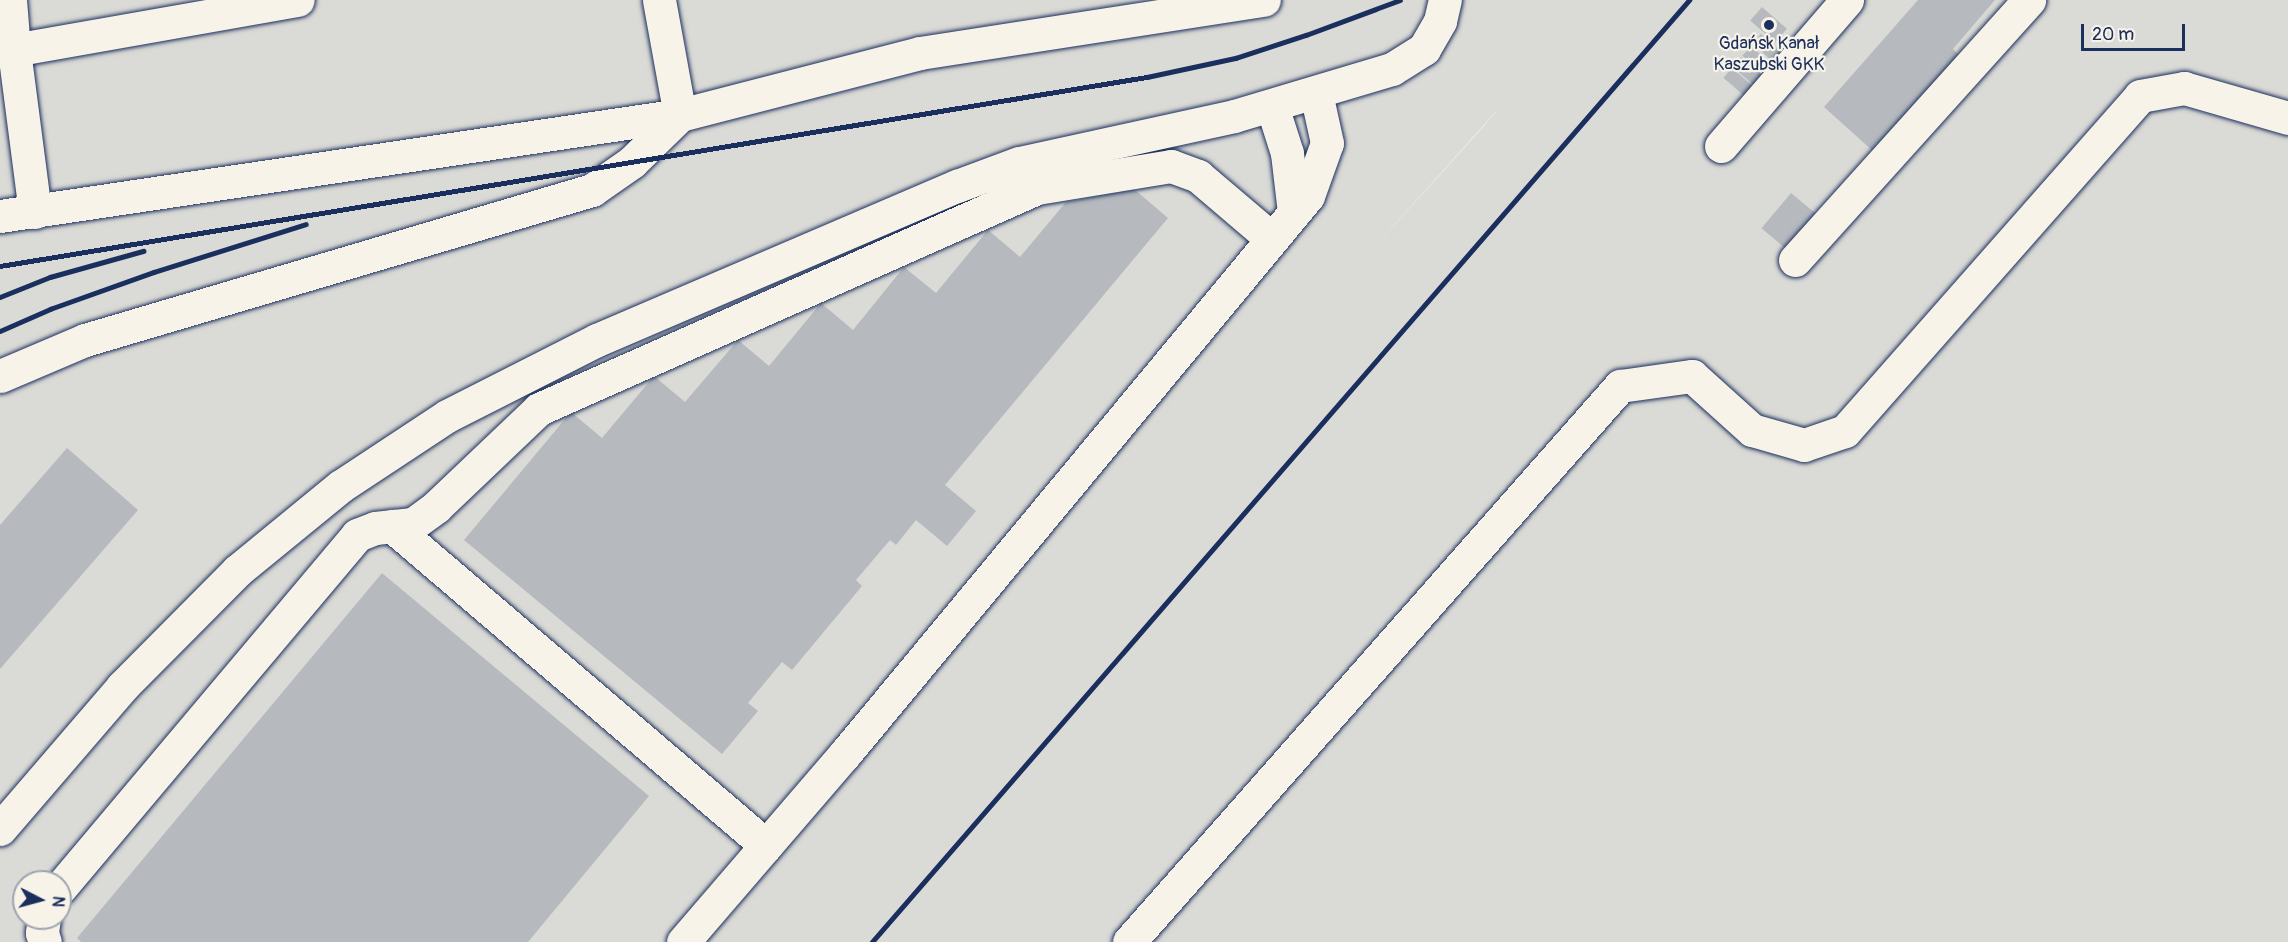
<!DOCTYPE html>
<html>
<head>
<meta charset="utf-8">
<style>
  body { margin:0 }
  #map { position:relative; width:2288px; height:942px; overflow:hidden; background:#eae7e0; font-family:Pangolin,sans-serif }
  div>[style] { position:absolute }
  .built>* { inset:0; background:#dadad6 }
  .building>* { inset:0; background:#b6babf; transform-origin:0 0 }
  .roads { filter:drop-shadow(0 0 2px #1b2f5e) drop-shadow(0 0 2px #1b2f5e) }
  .minor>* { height:33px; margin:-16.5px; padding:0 16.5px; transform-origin:16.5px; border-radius:16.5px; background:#f7f3e8 }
  .rail>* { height:4.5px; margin:-2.25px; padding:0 2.25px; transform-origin:2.25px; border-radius:2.25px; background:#1b2f5e }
  .dots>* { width:16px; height:16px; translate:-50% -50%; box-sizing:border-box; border:3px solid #f7f3e8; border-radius:50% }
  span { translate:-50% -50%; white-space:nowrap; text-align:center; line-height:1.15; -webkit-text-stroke:4.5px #f7f3e8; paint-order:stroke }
  .poi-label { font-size:18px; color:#1b2f5e }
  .north { position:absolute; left:12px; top:870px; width:60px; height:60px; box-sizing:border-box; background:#f7f3e8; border:2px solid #9fa5b1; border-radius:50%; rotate:96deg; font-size:16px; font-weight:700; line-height:24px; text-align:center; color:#1b2f5e }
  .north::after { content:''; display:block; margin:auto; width:21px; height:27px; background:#1b2f5e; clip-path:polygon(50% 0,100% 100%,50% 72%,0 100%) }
  .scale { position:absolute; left:2081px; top:24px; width:104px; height:27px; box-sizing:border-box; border:3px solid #1b2f5e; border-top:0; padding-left:8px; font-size:18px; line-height:21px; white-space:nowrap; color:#1b2f5e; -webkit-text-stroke:4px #f7f3e8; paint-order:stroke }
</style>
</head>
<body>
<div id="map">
  <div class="built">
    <div style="clip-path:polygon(evenodd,0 0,2288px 0,2288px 942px,0 942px,0 0,1496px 112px,1480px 131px,1359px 264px,1495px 112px,1496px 112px,0 0,24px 882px,60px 882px,60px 918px,24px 918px,24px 882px)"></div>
  </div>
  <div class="building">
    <div style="clip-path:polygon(1918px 0,1995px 0,1953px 49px,1959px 55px,1874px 152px,1824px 107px)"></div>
    <div style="left:1762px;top:7px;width:33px;height:18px;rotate:41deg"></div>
    <div style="left:1761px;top:34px;width:32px;height:13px;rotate:41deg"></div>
    <div style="left:1751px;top:46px;width:31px;height:13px;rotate:42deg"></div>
    <div style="left:1741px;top:57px;width:32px;height:13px;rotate:41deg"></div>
    <div style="left:1732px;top:68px;width:32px;height:13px;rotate:41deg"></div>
    <div style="clip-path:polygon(1134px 189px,1168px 218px,945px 485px,976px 511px,947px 546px,916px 520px,896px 545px,890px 540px,856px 580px,862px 586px,792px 670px,782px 662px,748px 703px,758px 711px,722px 754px,464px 540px,571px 412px,602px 438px,654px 376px,685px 402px,738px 340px,769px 366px,821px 303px,853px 330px,904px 267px,936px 293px,988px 230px,1020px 257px,1066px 202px)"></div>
    <div style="left:1791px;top:193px;width:34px;height:46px;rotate:40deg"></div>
    <div style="clip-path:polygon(67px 448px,138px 510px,0 669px,0 525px)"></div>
    <div style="clip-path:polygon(382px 573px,649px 796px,528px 942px,81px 942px,77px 938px)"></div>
  </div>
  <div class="roads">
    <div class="minor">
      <div style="left:10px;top:0;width:50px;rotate:85.4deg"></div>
      <div style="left:659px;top:0;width:117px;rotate:79.7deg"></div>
      <div style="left:680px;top:115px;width:248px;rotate:-14.5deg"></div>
      <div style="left:920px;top:53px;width:348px;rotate:-8.8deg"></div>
      <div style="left:1272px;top:106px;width:49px;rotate:72.3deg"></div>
      <div style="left:1287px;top:153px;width:60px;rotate:83.3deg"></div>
      <div style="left:1721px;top:146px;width:193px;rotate:-49.2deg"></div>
      <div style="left:35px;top:212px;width:163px;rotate:-97.4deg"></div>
      <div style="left:14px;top:50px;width:288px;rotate:-10deg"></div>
      <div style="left:0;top:216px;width:687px;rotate:-8.45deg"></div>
      <div style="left:1795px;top:260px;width:350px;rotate:-48deg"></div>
      <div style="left:0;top:376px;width:92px;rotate:-23deg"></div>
      <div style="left:85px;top:340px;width:529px;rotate:-16.48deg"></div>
      <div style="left:592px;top:190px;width:49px;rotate:-35deg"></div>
      <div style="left:632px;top:162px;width:67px;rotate:-44.4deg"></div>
      <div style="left:392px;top:526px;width:492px;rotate:40.5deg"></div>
      <div style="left:0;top:829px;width:187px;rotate:-49.3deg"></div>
      <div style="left:122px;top:687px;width:163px;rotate:-45.2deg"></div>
      <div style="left:237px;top:571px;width:134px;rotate:-39.3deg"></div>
      <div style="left:341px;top:486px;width:127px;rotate:-33.4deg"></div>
      <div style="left:447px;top:416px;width:168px;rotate:-26.9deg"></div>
      <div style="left:597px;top:340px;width:392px;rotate:-23.2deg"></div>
      <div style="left:957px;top:186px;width:66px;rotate:-20.4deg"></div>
      <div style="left:1019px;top:163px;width:220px;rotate:-12.3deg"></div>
      <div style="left:1234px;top:116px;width:165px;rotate:-16.6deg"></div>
      <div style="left:1392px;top:69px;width:38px;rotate:-32deg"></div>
      <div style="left:1424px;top:49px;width:32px;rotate:-60deg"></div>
      <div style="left:1440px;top:21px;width:22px;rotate:-77deg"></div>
      <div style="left:60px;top:888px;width:461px;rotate:-49.9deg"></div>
      <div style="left:357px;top:535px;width:19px;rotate:-21deg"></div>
      <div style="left:375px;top:528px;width:38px;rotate:-6deg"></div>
      <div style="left:413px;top:524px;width:29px;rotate:-36deg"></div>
      <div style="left:436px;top:507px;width:142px;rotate:-43.6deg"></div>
      <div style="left:539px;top:409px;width:545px;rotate:-23.93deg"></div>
      <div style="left:1037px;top:188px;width:136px;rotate:-9.3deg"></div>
      <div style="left:1171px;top:166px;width:29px;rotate:20deg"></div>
      <div style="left:1198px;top:176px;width:97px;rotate:40.4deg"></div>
      <div style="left:44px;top:918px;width:15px;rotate:98deg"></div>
      <div style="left:42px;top:933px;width:9px;rotate:72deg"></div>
      <div style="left:683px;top:942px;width:247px;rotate:-49.3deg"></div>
      <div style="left:844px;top:755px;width:726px;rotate:-50.31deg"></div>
      <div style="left:1308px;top:196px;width:56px;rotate:-70.3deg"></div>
      <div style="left:1327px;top:143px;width:51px;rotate:-102.4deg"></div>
      <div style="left:1129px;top:942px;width:742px;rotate:-48.55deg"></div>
      <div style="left:1620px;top:386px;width:73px;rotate:-7.9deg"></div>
      <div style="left:1692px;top:376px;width:81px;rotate:42deg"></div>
      <div style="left:1752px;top:430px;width:54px;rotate:16.1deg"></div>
      <div style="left:1804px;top:445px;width:43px;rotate:-18.9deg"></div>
      <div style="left:1845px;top:431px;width:446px;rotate:-48.6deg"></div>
      <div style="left:2140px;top:96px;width:45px;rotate:-10.3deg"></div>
      <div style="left:2184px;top:88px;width:108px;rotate:16.1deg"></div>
    </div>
  </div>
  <div class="rail">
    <div style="left:0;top:266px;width:1162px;rotate:-9.36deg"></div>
    <div style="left:1147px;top:77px;width:91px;rotate:-12.1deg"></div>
    <div style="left:1236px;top:58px;width:74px;rotate:-18.2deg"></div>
    <div style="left:1306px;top:35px;width:100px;rotate:-20.4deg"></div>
    <div style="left:0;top:297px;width:54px;rotate:-21.8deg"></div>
    <div style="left:50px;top:277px;width:97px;rotate:-15.6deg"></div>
    <div style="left:0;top:331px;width:55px;rotate:-23.7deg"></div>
    <div style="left:50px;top:309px;width:110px;rotate:-19.6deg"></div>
    <div style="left:154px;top:272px;width:159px;rotate:-17.5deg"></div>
    <div style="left:872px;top:942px;width:1247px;rotate:-49.06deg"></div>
  </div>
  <div class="dots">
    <div style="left:1769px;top:25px;background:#1b2f5e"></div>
  </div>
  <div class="poi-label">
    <span style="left:1769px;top:55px">Gdańsk Kanał<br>Kaszubski GKK</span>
  </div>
  <div class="north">N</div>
  <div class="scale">20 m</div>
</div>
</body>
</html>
